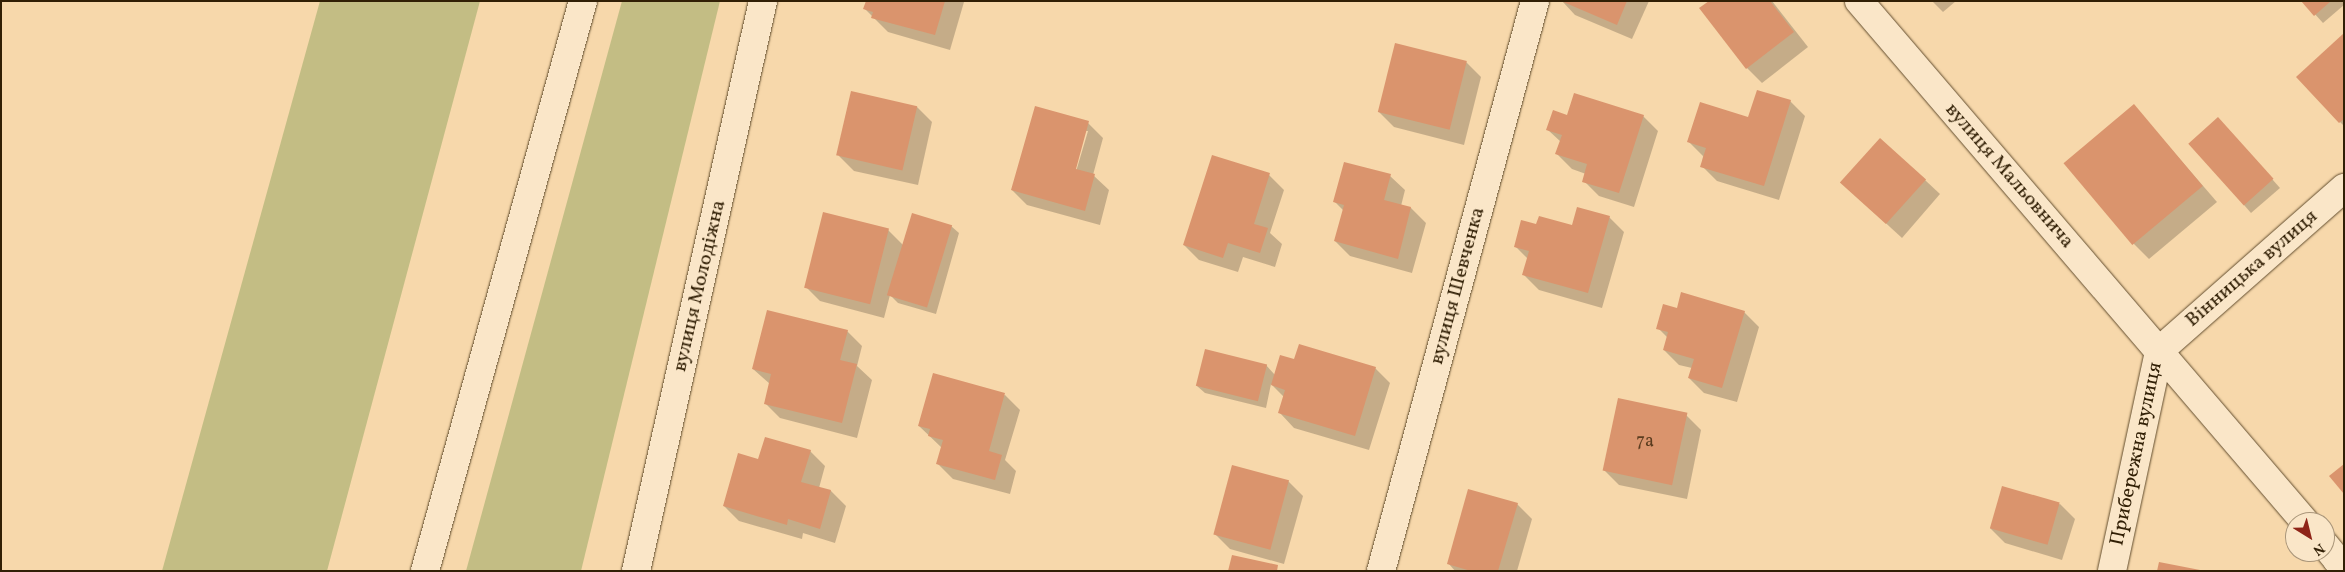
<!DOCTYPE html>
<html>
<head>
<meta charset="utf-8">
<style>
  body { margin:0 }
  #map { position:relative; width:2345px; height:572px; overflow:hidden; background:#f7d8ab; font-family:Vollkorn,serif }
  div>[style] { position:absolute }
  .green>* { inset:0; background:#c3bd84 }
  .shadow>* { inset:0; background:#0003 }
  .building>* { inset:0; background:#da946d; transform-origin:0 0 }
  .roads { filter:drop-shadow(0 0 1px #624d2e) drop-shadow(0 0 1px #624d2e) }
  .street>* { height:28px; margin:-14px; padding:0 14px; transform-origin:14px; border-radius:14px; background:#fae6c8 }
  .secondary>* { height:28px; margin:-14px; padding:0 14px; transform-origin:14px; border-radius:14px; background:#fae6c8 }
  span { translate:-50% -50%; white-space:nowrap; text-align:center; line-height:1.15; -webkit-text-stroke:4.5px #fae6c8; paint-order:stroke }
  .number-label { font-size:18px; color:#5b3c1f }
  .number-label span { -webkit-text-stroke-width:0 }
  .street-label { font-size:20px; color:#311f05 }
  .frame { position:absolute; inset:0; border:2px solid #311f05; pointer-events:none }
  .north { position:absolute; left:2285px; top:512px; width:50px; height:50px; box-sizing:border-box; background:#fae6c8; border:1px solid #aa967a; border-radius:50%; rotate:144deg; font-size:14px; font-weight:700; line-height:20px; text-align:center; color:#311f05 }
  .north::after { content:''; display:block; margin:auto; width:18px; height:22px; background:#8f2418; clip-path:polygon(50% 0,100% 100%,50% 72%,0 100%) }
</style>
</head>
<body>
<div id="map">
  <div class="green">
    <div style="clip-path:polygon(320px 1px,480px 1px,327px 571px,162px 571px)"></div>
    <div style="clip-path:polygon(622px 1px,720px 1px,581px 571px,466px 571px)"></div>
  </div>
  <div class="shadow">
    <div style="clip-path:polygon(867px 1px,963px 1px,964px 2px,950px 50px,888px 32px,865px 9px)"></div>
    <div style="clip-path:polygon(1562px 1px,1649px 1px,1632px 39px,1575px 15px)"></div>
    <div style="clip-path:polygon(1711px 1px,1772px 1px,1808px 47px,1762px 83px,1747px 68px)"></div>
    <div style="clip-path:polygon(1932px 1px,1956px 1px,1943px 12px)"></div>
    <div style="clip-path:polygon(2303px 1px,2344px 1px,2344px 5px,2323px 23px)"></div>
    <div style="clip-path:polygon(2344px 34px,2344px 126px,2340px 122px)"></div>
    <div style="clip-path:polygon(1466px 62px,1481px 77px,1464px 145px,1394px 127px,1379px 112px)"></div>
    <div style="clip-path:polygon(1790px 101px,1805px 116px,1779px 200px,1717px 181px,1702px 166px,1703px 156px,1688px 141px)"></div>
    <div style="clip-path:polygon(2134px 106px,2217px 202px,2149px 259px,2134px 244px)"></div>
    <div style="clip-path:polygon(917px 107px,932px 122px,918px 185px,854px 171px,839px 156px)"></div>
    <div style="clip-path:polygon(1643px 116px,1658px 131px,1634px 207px,1599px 196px,1584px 181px,1586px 174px,1572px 169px,1557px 154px,1561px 142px,1548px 130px,1568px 117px)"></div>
    <div style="clip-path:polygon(evenodd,1088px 123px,1103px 138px,1093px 175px,1109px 190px,1100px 225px,1027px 205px,1012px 190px,1088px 123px,1085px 131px,1088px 131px,1075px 175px,1073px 174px,1085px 131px)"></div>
    <div style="clip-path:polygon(2226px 127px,2280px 188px,2251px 213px,2244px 205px)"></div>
    <div style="clip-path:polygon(1269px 175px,1284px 190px,1270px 233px,1282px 244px,1275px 267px,1243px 257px,1238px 272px,1199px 260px,1184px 245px)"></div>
    <div style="clip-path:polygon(1390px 176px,1405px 190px,1401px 206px,1411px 208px,1426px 223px,1412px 273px,1350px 256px,1335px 241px,1344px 211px,1334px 201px)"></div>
    <div style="clip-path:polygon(1925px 180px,1940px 194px,1902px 238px,1842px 183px)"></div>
    <div style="clip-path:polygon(1609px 217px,1624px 232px,1602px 308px,1539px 290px,1524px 275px,1528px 259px,1515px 246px,1537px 226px,1573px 227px)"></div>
    <div style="clip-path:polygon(951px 226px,959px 233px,936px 314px,898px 303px,890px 295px,884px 318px,820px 301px,805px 286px,888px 230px,904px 246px)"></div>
    <div style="clip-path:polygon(1677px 309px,1744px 312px,1759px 327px,1737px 402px,1704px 393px,1689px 378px,1692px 368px,1679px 365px,1664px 350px,1668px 338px,1658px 328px)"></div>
    <div style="clip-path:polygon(847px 331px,862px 346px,857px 366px,872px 380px,857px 438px,780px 418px,765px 403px,770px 384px,753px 369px)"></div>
    <div style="clip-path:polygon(1295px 361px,1375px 368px,1390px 383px,1369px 450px,1294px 428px,1280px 413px,1284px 397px,1271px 384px,1266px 408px,1205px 393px,1197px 386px,1266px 365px,1275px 375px)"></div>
    <div style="clip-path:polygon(1005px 395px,1020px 410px,1005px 460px,1016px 471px,1010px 494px,953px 479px,938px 464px,942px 448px,919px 426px)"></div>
    <div style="clip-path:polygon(1686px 415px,1701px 430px,1687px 499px,1619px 485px,1604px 470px)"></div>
    <div style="clip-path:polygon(810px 451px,825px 466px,819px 488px,831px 491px,846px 506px,835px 543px,803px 533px,802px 539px,739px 521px,724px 506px,759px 460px)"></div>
    <div style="clip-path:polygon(1288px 481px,1303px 496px,1284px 564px,1230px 549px,1215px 534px)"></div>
    <div style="clip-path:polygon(1517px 504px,1532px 519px,1517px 571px,1455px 571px,1449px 564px)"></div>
    <div style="clip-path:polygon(2060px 504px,2075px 519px,2062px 560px,2005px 543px,1990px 528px)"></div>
  </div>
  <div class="building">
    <div style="clip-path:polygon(866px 1px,945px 1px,935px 35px,871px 18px,873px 12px,863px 9px)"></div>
    <div style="clip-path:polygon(1561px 1px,1627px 1px,1617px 25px)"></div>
    <div style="clip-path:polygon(1709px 1px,1770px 1px,1794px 32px,1746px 69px,1699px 8px)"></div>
    <div style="clip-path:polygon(2301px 1px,2331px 1px,2314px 16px)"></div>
    <div style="clip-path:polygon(2344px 33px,2344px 119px,2339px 123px,2296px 77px)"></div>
    <div style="left:1395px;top:43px;width:74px;height:71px;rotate:14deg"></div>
    <div style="clip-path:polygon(1757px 90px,1791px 100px,1764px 186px,1700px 167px,1706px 148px,1687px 142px,1700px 102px,1748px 117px)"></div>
    <div style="left:851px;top:91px;width:68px;height:66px;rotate:13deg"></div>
    <div style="clip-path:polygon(1574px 93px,1644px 115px,1619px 193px,1582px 182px,1587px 164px,1555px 154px,1562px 135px,1546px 130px,1553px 110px,1567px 115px)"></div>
    <div style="left:2134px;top:104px;width:107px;height:92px;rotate:50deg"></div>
    <div style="clip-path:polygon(1035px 106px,1089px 121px,1076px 169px,1095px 174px,1085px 211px,1011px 190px)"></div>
    <div style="left:2218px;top:117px;width:83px;height:40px;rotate:48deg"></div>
    <div style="left:1880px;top:138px;width:62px;height:60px;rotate:42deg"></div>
    <div style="clip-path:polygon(1212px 155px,1270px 173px,1254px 224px,1268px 228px,1260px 253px,1228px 243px,1223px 258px,1183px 245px)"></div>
    <div style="clip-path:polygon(1344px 162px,1391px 174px,1384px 200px,1411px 207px,1398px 259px,1334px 241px,1344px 205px,1333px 202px)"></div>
    <div style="clip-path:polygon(1577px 207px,1610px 216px,1588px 293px,1522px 275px,1529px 251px,1514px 247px,1521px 220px,1536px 224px,1539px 216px,1572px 225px)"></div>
    <div style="left:823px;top:212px;width:68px;height:78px;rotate:14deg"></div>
    <div style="left:912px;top:213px;width:42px;height:86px;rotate:17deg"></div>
    <div style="clip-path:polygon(1681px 292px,1745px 311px,1722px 388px,1688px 378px,1694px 359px,1663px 350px,1668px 332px,1656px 329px,1663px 304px,1677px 308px)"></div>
    <div style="clip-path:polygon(767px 310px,848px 330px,840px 360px,857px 364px,842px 423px,764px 404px,771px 374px,752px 369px)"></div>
    <div style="clip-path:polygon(1299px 344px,1376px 367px,1355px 436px,1278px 413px,1285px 390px,1271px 385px,1280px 355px,1294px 359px)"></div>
    <div style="left:1205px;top:349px;width:64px;height:38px;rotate:14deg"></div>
    <div style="clip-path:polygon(933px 373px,1005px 393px,989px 451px,1002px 455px,995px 480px,936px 464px,943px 440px,928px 436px,930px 429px,918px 426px)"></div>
    <div style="left:1618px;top:398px;width:71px;height:74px;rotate:12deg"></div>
    <div style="clip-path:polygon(765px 437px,811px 450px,801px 482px,831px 490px,820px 529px,788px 519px,787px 525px,723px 506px,738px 453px,758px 459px)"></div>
    <div style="clip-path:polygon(2344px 464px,2344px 494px,2329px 476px)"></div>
    <div style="left:1232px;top:465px;width:59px;height:72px;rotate:15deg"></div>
    <div style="left:2002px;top:486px;width:60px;height:44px;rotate:16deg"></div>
    <div style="clip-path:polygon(1468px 489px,1518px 503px,1498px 571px,1471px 571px,1447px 564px)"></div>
    <div style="clip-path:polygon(1232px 555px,1278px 565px,1277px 571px,1228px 571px)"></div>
    <div style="clip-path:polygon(2159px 562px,2200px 570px,2200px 571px,2157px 571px)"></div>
  </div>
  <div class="roads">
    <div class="street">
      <div style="left:1859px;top:1px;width:686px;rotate:49.43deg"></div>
      <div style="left:2159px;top:351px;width:247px;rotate:-41.4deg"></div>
      <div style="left:2325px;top:545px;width:19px;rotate:51deg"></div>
      <div style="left:2337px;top:560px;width:7px;rotate:8deg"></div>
      <div style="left:636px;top:571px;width:584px;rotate:-77.44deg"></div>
      <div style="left:1381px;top:571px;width:590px;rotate:-74.88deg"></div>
      <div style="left:2112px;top:571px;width:225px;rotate:-77.9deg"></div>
    </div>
    <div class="secondary">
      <div style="left:425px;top:571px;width:591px;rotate:-74.51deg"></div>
    </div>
  </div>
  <div class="number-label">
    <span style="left:1645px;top:442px">7а</span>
  </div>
  <div class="street-label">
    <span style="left:2009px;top:176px;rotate:49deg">вулиця Мальовнича</span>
    <span style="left:2252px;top:269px;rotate:-41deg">Вінницька вулиця</span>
    <span style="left:700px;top:286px;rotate:-77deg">вулиця Молодіжна</span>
    <span style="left:1458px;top:286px;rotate:-75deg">вулиця Шевченка</span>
    <span style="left:2137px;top:454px;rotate:-78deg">Прибережна вулиця</span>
  </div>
  <div class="frame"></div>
  <div class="north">N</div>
</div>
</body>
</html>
